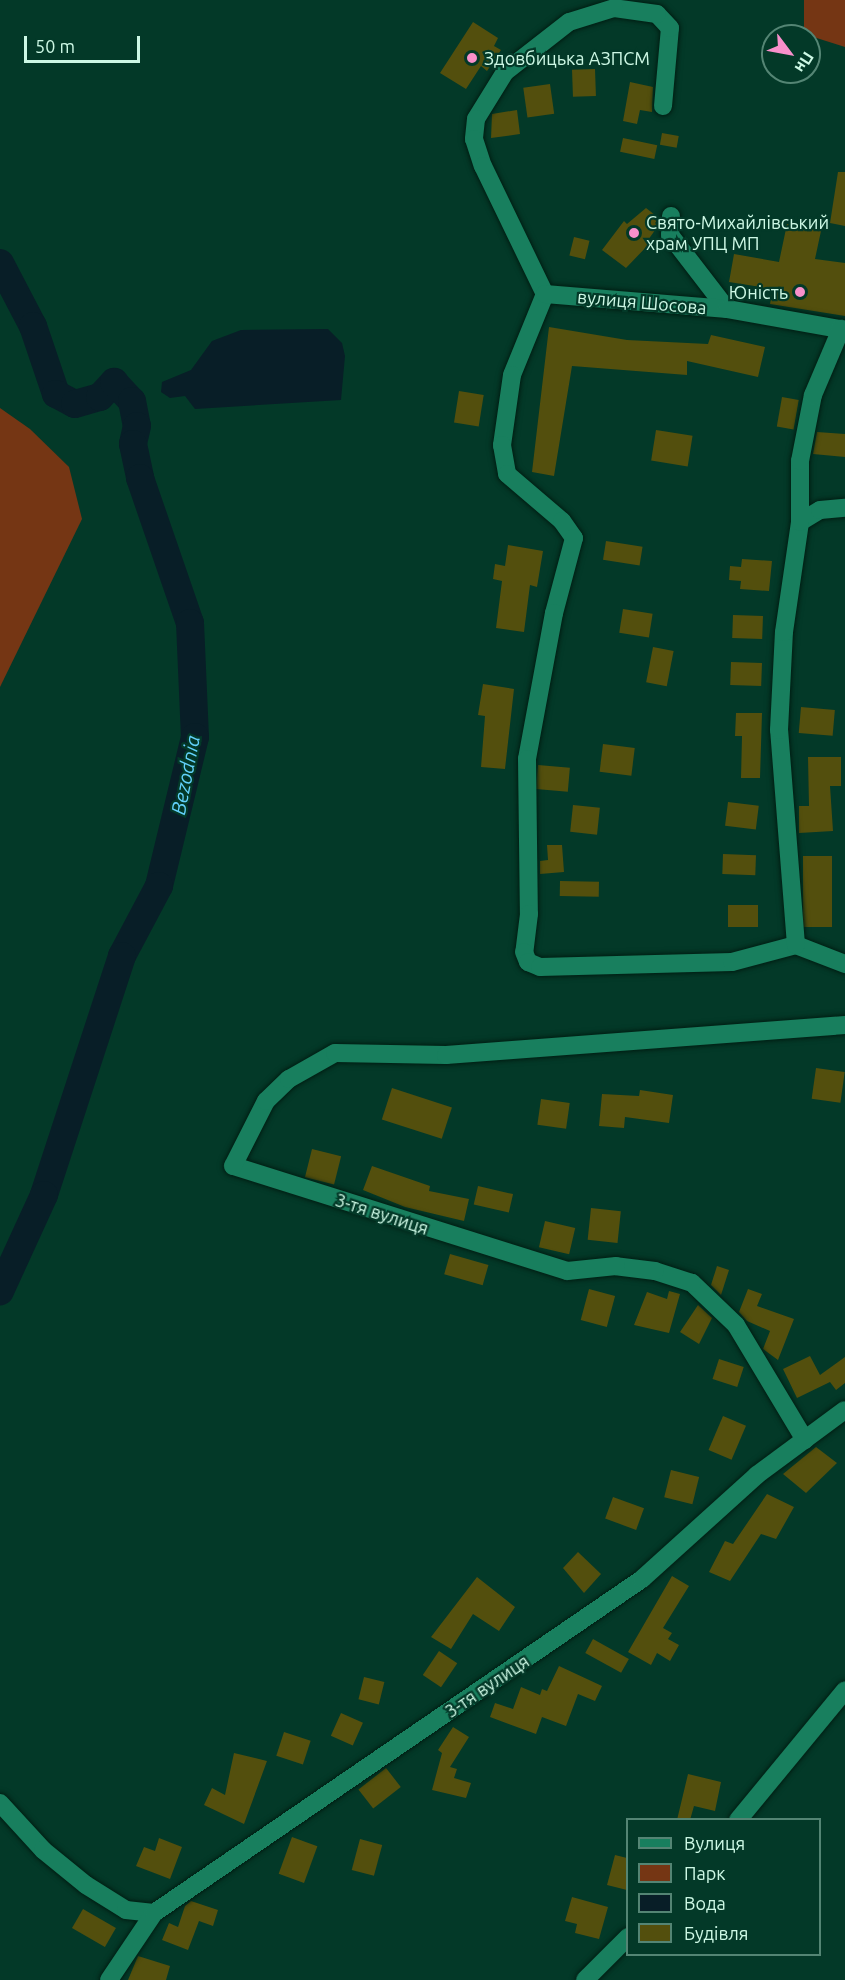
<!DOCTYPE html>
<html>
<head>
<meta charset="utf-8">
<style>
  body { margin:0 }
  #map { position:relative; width:845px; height:1980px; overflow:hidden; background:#033928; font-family:Ubuntu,sans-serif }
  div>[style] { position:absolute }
  .green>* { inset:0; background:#753614 }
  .water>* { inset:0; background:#081e27 }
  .river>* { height:28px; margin:-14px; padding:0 14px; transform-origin:14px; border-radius:14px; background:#081e27 }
  .building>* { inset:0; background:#534f0d; transform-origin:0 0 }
  .roads { filter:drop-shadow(0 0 2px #011e13) drop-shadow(0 0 2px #011e13) }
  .minor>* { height:18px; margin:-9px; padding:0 9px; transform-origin:9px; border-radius:9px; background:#187f5e }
  .dots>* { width:16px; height:16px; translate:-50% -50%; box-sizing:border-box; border:3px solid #033928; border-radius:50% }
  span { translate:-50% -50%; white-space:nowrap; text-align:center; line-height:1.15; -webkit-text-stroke:4.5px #033928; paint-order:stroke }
  .poi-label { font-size:18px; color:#cdf8e5 }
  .left { translate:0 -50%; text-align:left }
  .right { translate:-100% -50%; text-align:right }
  .street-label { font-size:18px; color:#cdf8e5 }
  .water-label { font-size:20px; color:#63d1fb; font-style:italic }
  .legend { position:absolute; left:626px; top:1818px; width:195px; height:138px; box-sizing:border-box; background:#033928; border:2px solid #548574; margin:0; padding:8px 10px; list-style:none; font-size:18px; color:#cdf8e5 }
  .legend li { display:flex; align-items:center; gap:12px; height:30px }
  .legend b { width:30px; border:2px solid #548574 }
  .north { position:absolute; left:761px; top:24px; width:60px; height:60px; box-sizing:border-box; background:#033928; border:2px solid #548574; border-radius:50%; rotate:122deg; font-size:16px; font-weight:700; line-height:24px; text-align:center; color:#cdf8e5 }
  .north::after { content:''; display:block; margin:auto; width:21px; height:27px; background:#f890cb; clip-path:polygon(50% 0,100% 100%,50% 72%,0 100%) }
  .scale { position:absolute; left:24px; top:36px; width:116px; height:27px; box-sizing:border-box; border:3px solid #cdf8e5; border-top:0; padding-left:8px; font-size:18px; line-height:21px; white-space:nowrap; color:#cdf8e5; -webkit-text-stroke:4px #033928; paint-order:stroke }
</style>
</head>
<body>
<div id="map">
  <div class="green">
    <div style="clip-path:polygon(804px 0,845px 0,845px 47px,804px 34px)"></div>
    <div style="clip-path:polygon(0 408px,30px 429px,69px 467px,82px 519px,0 687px)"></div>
  </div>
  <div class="water">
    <div style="clip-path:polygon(328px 329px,342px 343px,345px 356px,341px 400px,195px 409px,185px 396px,170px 398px,161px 392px,162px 382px,191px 370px,212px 341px,241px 330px)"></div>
  </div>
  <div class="river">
    <div style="left:0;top:263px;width:71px;rotate:62.4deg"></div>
    <div style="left:33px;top:326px;width:72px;rotate:71.3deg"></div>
    <div style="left:56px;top:394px;width:21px;rotate:28deg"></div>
    <div style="left:75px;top:404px;width:26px;rotate:-16deg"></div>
    <div style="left:100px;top:397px;width:21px;rotate:-47deg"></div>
    <div style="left:114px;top:382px;width:26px;rotate:47deg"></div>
    <div style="left:132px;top:401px;width:25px;rotate:79deg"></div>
    <div style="left:137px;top:426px;width:18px;rotate:103deg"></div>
    <div style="left:133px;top:444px;width:35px;rotate:78deg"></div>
    <div style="left:140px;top:478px;width:153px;rotate:71deg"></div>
    <div style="left:190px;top:623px;width:114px;rotate:87.5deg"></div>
    <div style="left:195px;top:737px;width:153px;rotate:103.6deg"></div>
    <div style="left:159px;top:886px;width:79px;rotate:117.9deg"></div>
    <div style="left:122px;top:956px;width:251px;rotate:108.1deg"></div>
    <div style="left:44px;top:1195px;width:106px;rotate:114.6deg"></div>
  </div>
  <div class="building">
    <div style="clip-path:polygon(473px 22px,498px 38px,494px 46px,501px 50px,487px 71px,481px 66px,466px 89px,440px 73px)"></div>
    <div style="left:595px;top:69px;width:27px;height:23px;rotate:88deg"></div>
    <div style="clip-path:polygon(630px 82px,653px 87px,652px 112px,640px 110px,637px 124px,623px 121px)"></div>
    <div style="left:550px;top:84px;width:30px;height:27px;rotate:82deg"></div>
    <div style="clip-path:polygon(517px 110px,520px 134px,491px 138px,492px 114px)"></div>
    <div style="left:662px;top:133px;width:17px;height:12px;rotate:10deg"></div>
    <div style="left:623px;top:138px;width:35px;height:14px;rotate:12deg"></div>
    <div style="clip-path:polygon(838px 172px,845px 172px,845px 226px,830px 223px)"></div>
    <div style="clip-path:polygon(646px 208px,659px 218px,655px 223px,658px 226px,648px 240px,651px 242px,626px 268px,602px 250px,624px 221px,627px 224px)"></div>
    <div style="clip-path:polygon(787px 224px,821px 231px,815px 259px,845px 263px,845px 316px,770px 304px,773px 289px,729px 282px,734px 254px,779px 262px)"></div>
    <div style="left:574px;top:237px;width:16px;height:19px;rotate:14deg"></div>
    <div style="clip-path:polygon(549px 327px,627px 340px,708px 344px,711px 335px,765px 347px,758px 377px,687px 361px,687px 375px,572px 366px,554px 476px,532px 472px)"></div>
    <div style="left:459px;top:391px;width:25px;height:32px;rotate:9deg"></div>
    <div style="left:782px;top:397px;width:17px;height:30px;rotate:10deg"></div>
    <div style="left:656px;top:430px;width:37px;height:31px;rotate:9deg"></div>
    <div style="clip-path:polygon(817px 432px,845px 434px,845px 457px,813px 454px)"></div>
    <div style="left:606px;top:541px;width:37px;height:19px;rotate:9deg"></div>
    <div style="clip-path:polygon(508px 545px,543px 551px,537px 587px,530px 585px,524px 632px,496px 628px,502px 581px,493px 579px,495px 564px,505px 566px)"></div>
    <div style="clip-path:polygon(742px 559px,772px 561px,769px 591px,740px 589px,741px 581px,729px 580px,730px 566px,741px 567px)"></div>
    <div style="left:623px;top:609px;width:30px;height:24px;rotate:9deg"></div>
    <div style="left:733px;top:615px;width:30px;height:23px;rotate:2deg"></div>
    <div style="left:653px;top:647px;width:21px;height:36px;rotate:11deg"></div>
    <div style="left:731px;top:662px;width:31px;height:23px;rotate:2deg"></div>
    <div style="clip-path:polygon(483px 684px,514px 689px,505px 769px,481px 767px,485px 716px,478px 715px)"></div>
    <div style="left:801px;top:707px;width:34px;height:26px;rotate:5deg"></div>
    <div style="clip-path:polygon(736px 713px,762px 713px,760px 778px,741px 778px,742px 736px,735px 736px)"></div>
    <div style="left:603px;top:744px;width:32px;height:28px;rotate:7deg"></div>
    <div style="clip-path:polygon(808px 757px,841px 757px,841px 786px,830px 786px,833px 831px,799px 833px,799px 806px,809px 806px)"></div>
    <div style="left:538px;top:765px;width:32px;height:24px;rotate:5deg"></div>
    <div style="left:728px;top:802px;width:31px;height:24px;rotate:7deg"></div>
    <div style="left:573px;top:805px;width:27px;height:27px;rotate:6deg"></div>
    <div style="clip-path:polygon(547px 845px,562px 845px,564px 872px,540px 874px,540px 861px,548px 860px)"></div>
    <div style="left:723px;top:854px;width:33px;height:20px;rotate:2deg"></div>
    <div style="left:803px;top:856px;width:29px;height:71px"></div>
    <div style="left:560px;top:881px;width:39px;height:15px;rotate:1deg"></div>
    <div style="left:728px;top:905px;width:30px;height:22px"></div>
    <div style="left:816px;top:1068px;width:29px;height:31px;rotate:8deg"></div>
    <div style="left:392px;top:1088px;width:63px;height:33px;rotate:18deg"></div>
    <div style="clip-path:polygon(640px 1090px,673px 1095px,669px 1123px,625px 1117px,624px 1128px,599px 1126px,602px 1094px,639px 1096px)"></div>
    <div style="left:541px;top:1099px;width:29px;height:26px;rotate:8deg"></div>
    <div style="left:312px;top:1149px;width:30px;height:29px;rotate:14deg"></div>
    <div style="clip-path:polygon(372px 1166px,430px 1186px,429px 1191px,469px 1199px,464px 1221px,405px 1207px,363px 1190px)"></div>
    <div style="left:478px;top:1186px;width:36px;height:19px;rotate:13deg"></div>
    <div style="left:591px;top:1208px;width:30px;height:32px;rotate:6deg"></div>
    <div style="left:545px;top:1221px;width:31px;height:27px;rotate:13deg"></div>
    <div style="left:450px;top:1254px;width:40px;height:21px;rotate:16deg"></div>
    <div style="clip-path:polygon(717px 1266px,729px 1270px,721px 1295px,711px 1285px)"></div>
    <div style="left:589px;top:1289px;width:27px;height:32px;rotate:15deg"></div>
    <div style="clip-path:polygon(748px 1289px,762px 1294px,757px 1306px,794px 1319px,778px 1360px,763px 1349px,770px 1331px,747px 1321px,739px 1312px)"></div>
    <div style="clip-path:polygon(669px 1291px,680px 1294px,669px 1333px,634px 1325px,647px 1292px,667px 1299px)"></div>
    <div style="clip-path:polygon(698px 1305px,712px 1318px,699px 1344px,680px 1332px)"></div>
    <div style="clip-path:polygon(810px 1356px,820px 1375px,845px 1357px,845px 1383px,836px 1390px,830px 1382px,797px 1398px,783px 1369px)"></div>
    <div style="left:719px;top:1359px;width:26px;height:21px;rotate:18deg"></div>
    <div style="left:723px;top:1416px;width:25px;height:37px;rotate:23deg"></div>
    <div style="clip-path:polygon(816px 1447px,837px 1463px,806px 1493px,783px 1474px)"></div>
    <div style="left:671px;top:1470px;width:29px;height:28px;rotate:14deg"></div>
    <div style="clip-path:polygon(767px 1494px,794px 1507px,776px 1539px,761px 1534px,730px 1581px,709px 1572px,725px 1541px,733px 1544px)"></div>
    <div style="left:613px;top:1497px;width:33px;height:23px;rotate:20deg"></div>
    <div style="clip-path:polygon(578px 1552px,601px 1574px,584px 1593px,563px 1568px)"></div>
    <div style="clip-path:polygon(672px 1576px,689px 1586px,663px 1628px,672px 1633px,668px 1639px,679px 1645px,670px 1661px,657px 1653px,651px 1665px,628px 1652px)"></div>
    <div style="clip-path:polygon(477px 1577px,515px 1607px,499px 1631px,473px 1614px,451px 1649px,431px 1637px)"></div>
    <div style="left:593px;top:1639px;width:41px;height:16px;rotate:29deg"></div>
    <div style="left:439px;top:1651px;width:22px;height:29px;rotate:34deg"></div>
    <div style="clip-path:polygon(559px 1666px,602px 1686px,595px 1701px,578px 1694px,566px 1726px,542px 1717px,536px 1734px,490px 1717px,495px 1703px,513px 1709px,521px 1687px,540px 1695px,542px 1689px,547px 1691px)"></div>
    <div style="left:364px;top:1677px;width:21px;height:23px;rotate:14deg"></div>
    <div style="left:341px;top:1713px;width:24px;height:25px;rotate:24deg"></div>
    <div style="clip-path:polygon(453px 1727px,469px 1737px,450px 1767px,457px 1769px,454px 1778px,471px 1783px,466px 1798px,432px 1790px,442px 1753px,438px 1750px)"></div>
    <div style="left:284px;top:1732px;width:28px;height:25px;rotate:18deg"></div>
    <div style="clip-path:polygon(234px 1753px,267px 1761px,244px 1824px,204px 1805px,212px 1788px,225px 1795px)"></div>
    <div style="left:386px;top:1768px;width:24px;height:35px;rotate:52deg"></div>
    <div style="clip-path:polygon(688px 1774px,721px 1782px,715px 1811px,694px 1806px,690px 1820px,677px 1820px)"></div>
    <div style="left:292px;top:1837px;width:27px;height:39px;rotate:20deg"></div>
    <div style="clip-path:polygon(159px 1838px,182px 1847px,170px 1879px,136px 1866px,144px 1847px,155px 1851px)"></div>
    <div style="left:360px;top:1839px;width:23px;height:32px;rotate:15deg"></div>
    <div style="clip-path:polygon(615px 1855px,627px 1858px,627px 1890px,607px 1885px)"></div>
    <div style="clip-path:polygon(572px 1897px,608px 1907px,599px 1939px,575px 1933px,577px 1924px,565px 1921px)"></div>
    <div style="clip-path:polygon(191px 1901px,218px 1910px,213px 1926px,199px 1921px,188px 1950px,162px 1940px,169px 1923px,178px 1927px,185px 1906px)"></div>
    <div style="left:83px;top:1909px;width:38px;height:22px;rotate:30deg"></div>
    <div style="clip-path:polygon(138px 1956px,170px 1966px,166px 1980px,128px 1980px)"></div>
  </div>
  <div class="roads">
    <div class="minor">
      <div style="left:663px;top:106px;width:78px;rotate:-84.9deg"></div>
      <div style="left:670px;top:28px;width:19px;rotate:-133deg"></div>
      <div style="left:657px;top:14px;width:43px;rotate:-172.1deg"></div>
      <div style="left:614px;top:8px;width:47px;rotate:162.7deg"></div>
      <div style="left:569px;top:22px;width:81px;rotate:142deg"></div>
      <div style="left:505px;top:72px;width:55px;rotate:121.7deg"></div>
      <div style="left:476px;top:119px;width:20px;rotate:96deg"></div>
      <div style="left:474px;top:139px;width:28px;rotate:72deg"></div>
      <div style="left:483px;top:166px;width:142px;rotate:64.2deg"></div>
      <div style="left:545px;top:294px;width:87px;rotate:112.2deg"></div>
      <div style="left:512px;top:375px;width:71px;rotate:98.1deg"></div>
      <div style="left:502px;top:445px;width:29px;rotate:80deg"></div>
      <div style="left:507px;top:474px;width:72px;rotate:40.5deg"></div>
      <div style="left:562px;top:521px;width:21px;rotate:55deg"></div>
      <div style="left:574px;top:538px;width:78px;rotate:104.9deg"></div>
      <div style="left:554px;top:613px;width:148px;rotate:100.5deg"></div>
      <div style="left:527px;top:759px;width:155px;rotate:89.3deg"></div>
      <div style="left:529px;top:914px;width:38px;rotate:97deg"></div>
      <div style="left:524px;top:952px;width:11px;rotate:68deg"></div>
      <div style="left:528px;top:962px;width:13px;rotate:23deg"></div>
      <div style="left:540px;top:967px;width:192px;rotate:-1.5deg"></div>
      <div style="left:732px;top:962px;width:66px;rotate:-14.9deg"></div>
      <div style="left:796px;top:945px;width:53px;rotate:21.2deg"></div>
      <div style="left:671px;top:216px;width:19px;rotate:93deg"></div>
      <div style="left:670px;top:235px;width:93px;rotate:52.4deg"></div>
      <div style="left:545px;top:294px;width:183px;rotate:4.7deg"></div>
      <div style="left:727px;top:309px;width:120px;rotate:10.1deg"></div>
      <div style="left:800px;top:522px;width:23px;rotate:-31deg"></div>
      <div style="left:820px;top:510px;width:25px;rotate:-5deg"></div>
      <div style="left:796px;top:945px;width:216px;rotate:-94.5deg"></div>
      <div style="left:779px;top:730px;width:98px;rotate:-87.1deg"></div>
      <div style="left:784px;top:632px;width:111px;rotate:-81.7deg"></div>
      <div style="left:800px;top:522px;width:61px;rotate:-90deg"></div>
      <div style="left:800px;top:461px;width:67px;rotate:-78.9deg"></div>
      <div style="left:813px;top:395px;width:72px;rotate:-67deg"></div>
      <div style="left:805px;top:1440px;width:134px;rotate:-121deg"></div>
      <div style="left:736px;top:1325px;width:61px;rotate:-136.3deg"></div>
      <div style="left:692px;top:1283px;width:39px;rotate:-162deg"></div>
      <div style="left:655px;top:1271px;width:39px;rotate:-173deg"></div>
      <div style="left:616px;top:1266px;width:49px;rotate:174.2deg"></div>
      <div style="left:567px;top:1271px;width:350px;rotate:-162.5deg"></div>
      <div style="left:233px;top:1166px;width:73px;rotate:-63.1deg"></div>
      <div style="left:266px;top:1101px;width:32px;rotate:-44deg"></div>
      <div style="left:289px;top:1079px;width:53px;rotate:-29.5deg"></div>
      <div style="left:335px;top:1053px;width:111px;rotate:1deg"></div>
      <div style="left:446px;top:1055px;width:400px;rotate:-4.3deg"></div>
      <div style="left:0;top:1803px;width:64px;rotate:47.5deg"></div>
      <div style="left:43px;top:1850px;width:55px;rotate:39.1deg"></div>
      <div style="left:86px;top:1885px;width:47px;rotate:32deg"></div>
      <div style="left:126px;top:1910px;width:28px;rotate:6deg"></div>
      <div style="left:738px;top:1820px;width:168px;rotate:-50.5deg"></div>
      <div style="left:109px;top:1980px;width:81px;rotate:-56.1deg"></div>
      <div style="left:154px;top:1913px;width:591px;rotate:-34.39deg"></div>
      <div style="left:642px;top:1579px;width:155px;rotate:-42.1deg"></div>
      <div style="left:757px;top:1475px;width:109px;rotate:-36.5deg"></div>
      <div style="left:585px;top:1980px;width:61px;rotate:-45deg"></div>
    </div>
  </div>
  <div class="dots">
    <div style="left:472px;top:58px;background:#f890cb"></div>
    <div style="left:634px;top:233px;background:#f890cb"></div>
    <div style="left:800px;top:292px;background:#f890cb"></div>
  </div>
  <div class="poi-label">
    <span class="left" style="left:484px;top:58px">Здовбицька АЗПСМ</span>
    <span class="left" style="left:646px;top:233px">Свято-Михайлівський<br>храм УПЦ МП</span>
    <span class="right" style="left:788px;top:292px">Юність</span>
  </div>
  <div class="street-label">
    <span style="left:642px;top:302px;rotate:5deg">вулиця Шосова</span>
    <span style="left:382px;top:1214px;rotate:18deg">3-тя вулиця</span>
    <span style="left:487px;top:1686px;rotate:-34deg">3-тя вулиця</span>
  </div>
  <div class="water-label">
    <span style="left:185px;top:775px;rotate:-79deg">Bezodnia</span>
  </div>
  <ul class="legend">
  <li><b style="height:8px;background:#187f5e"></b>Вулиця</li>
  <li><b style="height:16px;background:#753614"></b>Парк</li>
  <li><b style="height:16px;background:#081e27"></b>Вода</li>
  <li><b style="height:16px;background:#534f0d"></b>Будівля</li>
  </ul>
  <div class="north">Пн</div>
  <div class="scale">50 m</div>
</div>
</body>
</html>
